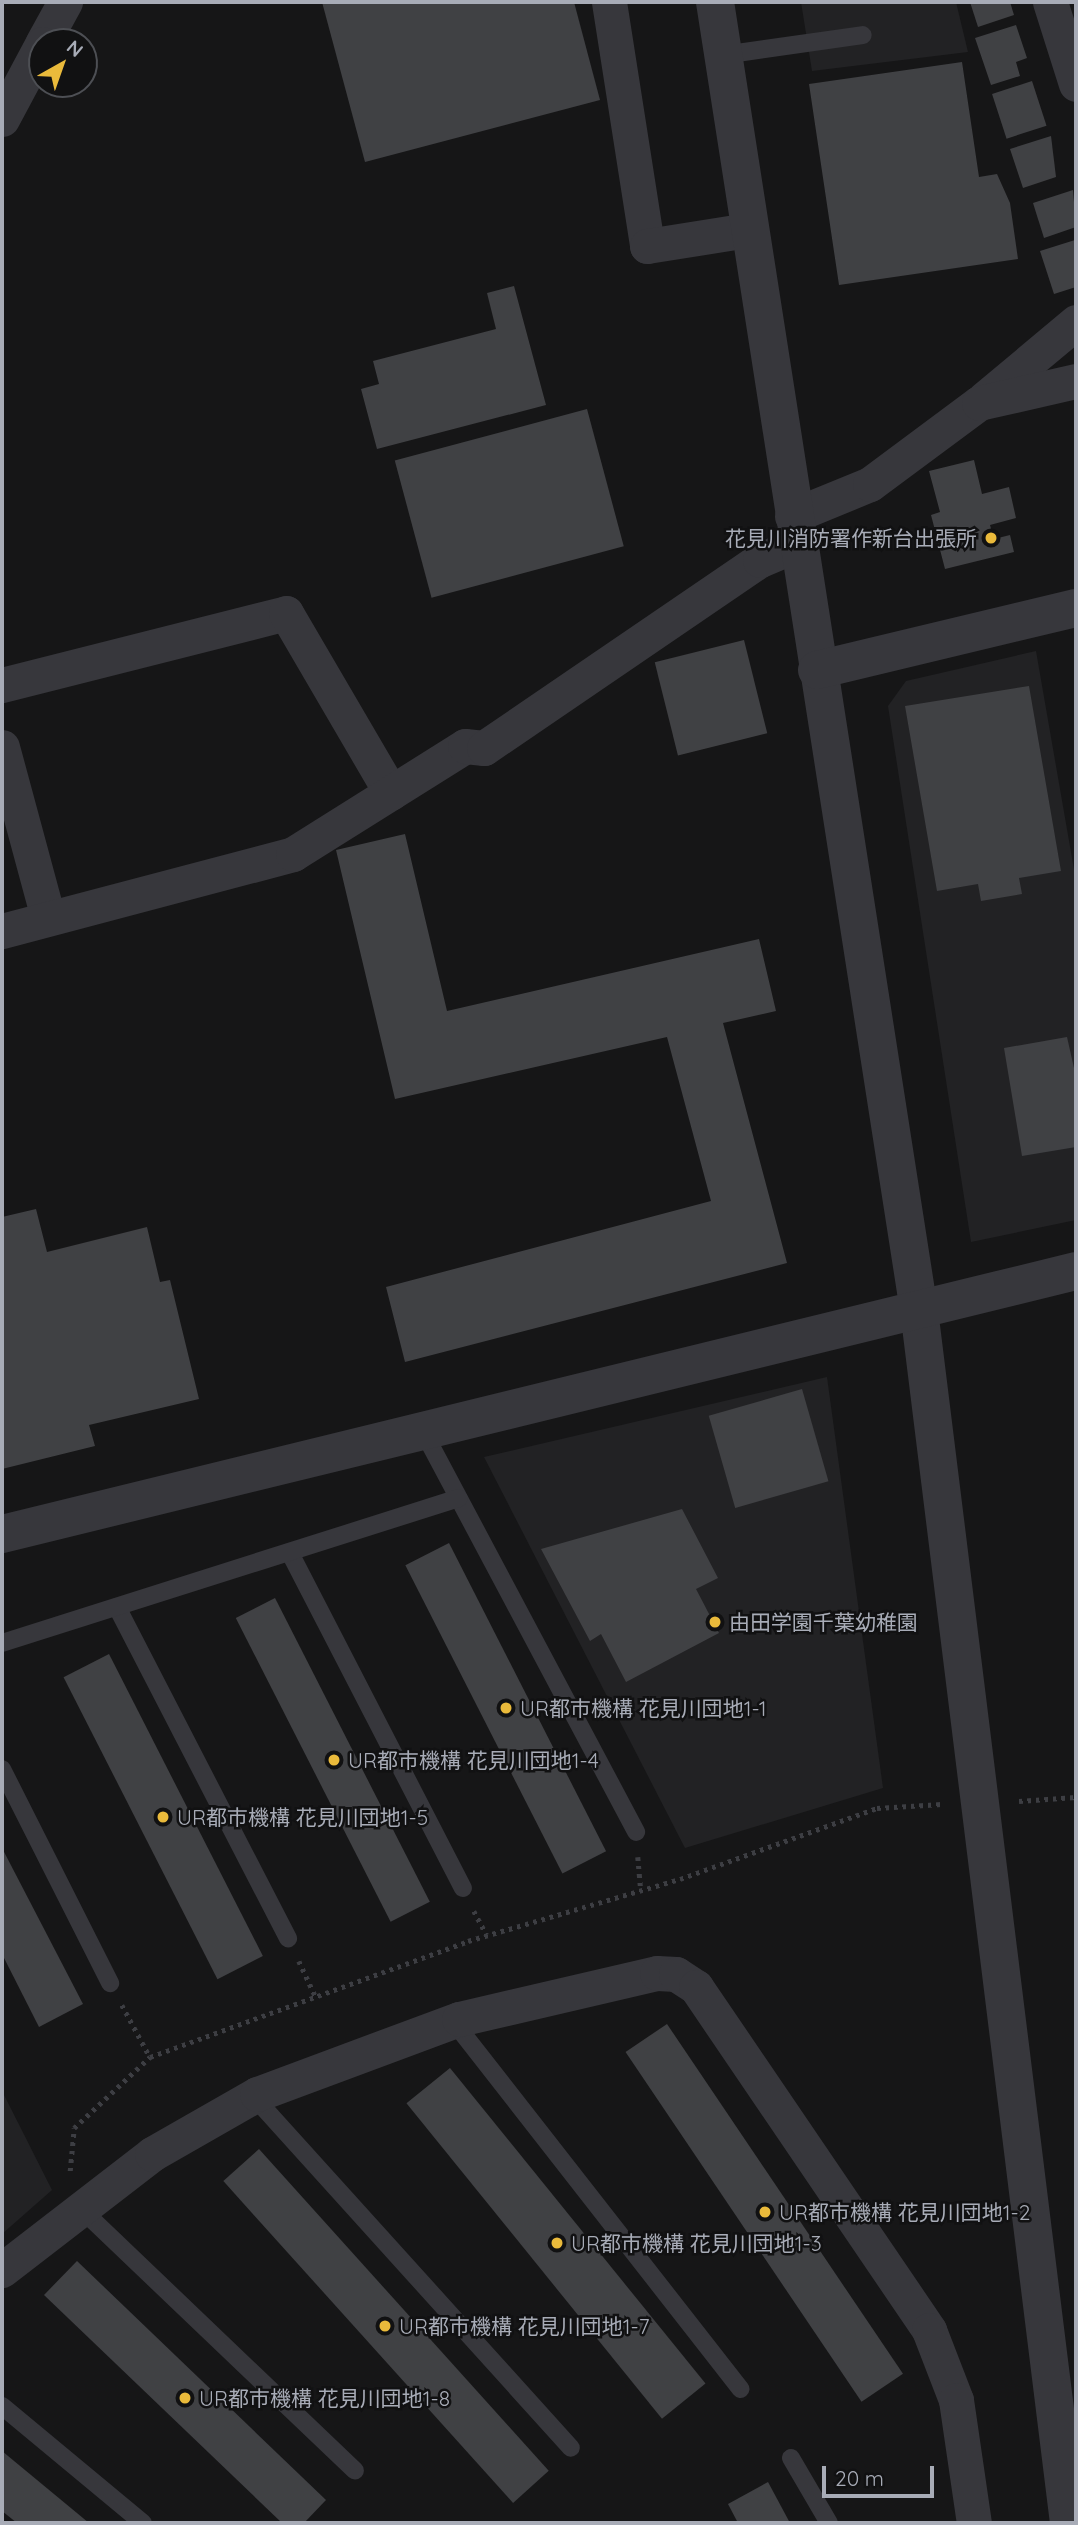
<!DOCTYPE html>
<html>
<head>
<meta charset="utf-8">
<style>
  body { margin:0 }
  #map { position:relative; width:1078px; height:2525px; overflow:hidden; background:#161617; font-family:Quicksand,"Noto Sans JP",sans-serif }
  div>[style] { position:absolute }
  .built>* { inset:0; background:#222224 }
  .building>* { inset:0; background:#404144; transform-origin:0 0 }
  .path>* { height:4.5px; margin-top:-2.25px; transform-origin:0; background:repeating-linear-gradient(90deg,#3d3e43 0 3.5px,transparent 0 8.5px) }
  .service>* { height:18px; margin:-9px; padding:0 9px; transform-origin:9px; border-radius:9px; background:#37373c }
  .minor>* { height:35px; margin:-17.5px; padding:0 17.5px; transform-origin:17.5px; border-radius:17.5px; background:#37373c }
  .tertiary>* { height:38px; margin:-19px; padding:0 19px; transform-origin:19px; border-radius:19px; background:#37373c }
  .dots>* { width:19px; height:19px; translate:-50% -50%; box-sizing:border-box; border:4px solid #111112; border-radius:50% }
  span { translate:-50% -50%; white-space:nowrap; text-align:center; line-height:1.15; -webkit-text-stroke:5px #111112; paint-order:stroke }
  .poi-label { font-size:21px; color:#a8acb7 }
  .right { translate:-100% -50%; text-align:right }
  .left { translate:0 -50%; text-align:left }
  .frame { position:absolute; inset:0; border:4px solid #a8acb7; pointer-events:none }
  .north { position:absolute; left:28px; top:28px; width:70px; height:70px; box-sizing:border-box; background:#111112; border:2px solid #4d4f54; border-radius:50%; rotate:40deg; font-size:19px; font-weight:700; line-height:28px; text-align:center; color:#a8acb7 }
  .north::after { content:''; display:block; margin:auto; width:24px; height:32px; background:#eaba3b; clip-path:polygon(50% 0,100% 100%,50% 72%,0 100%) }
  .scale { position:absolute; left:822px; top:2466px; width:112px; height:32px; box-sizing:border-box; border:4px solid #a8acb7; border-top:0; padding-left:9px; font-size:21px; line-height:24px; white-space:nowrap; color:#a8acb7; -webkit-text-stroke:5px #111112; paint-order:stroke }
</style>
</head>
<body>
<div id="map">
  <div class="built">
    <div style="clip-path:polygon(801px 2px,956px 2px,968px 52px,812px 71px)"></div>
    <div style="clip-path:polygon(1036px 651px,1076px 881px,1076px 1220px,971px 1242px,888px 706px,906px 681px)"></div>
    <div style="clip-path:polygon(827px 1377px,883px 1788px,685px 1848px,484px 1457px)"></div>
    <div style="clip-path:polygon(2px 2091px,52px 2190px,2px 2234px)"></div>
  </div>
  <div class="building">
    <div style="clip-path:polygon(322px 2px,574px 2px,600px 100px,365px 162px)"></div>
    <div style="clip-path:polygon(970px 2px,1010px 2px,1014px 15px,978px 27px)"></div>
    <div style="clip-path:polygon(1016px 25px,1027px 58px,1016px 62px,1020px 76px,991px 85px,975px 38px)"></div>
    <div style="clip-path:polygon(962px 62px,979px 177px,997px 174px,1010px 203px,1018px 259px,839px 285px,809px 84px)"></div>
    <div style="left:1032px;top:81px;width:47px;height:42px;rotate:72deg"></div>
    <div style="clip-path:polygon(1051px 136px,1056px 177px,1023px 188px,1010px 149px)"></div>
    <div style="clip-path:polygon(1073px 190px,1076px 227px,1044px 238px,1033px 203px)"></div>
    <div style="clip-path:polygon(1075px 240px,1076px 287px,1054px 294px,1040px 251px)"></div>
    <div style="clip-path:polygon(514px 286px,546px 405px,377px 449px,361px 389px,379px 384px,373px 361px,496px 329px,487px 293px)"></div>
    <div style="left:587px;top:409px;width:142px;height:199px;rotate:75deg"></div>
    <div style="clip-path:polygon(974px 460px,982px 494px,1009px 487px,1016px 518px,990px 525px,994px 539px,1010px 535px,1014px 552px,945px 569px,931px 515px,940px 512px,929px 471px)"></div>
    <div style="left:744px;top:640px;width:96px;height:92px;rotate:76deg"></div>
    <div style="clip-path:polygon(1029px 686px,1061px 871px,1019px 878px,1022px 894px,981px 901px,978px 884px,937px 891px,905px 706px)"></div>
    <div style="clip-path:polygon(405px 834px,447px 1011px,759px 939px,776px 1011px,723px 1023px,787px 1263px,405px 1362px,386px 1287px,711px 1201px,667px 1037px,395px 1099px,336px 850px)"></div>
    <div style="clip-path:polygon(1067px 1037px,1076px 1077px,1076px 1147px,1022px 1156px,1004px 1048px)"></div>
    <div style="clip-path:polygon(36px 1209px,47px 1252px,147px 1227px,160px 1282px,170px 1280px,199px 1399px,89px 1425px,95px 1446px,2px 1469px,2px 1217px)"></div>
    <div style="left:802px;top:1389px;width:96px;height:97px;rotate:74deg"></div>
    <div style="clip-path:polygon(682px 1509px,718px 1578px,696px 1589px,719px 1633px,626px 1682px,601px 1634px,590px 1641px,541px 1549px)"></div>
    <div style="left:449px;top:1543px;width:346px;height:49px;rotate:63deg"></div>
    <div style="left:275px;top:1598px;width:341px;height:44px;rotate:63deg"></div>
    <div style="left:109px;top:1654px;width:339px;height:51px;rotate:63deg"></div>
    <div style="clip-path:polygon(2px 1848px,83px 2004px,39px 2027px,2px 1954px)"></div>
    <div style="left:667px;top:2024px;width:422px;height:50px;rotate:56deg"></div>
    <div style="left:450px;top:2068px;width:406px;height:56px;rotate:51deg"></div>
    <div style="left:259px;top:2149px;width:433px;height:48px;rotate:48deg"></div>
    <div style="clip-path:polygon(77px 2261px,326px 2500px,304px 2523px,282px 2523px,44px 2295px)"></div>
    <div style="clip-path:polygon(2px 2451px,89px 2523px,17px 2523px,2px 2511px)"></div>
    <div style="clip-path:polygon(768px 2482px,790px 2523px,738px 2523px,728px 2504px)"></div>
  </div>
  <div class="path">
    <div style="left:1019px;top:1801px;width:57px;rotate:-4deg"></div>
    <div style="left:638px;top:1857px;width:33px;rotate:85deg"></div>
    <div style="left:474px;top:1911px;width:27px;rotate:62deg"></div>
    <div style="left:299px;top:1961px;width:40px;rotate:65deg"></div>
    <div style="left:122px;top:2005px;width:59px;rotate:61.7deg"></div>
    <div style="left:70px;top:2171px;width:43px;rotate:-84.7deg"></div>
    <div style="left:74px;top:2128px;width:104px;rotate:-43.1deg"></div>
    <div style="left:150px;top:2057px;width:338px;rotate:-20deg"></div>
    <div style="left:468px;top:1941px;width:221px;rotate:-16.3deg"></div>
    <div style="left:680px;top:1879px;width:209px;rotate:-19.8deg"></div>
    <div style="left:877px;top:1808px;width:65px;rotate:-3.5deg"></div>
  </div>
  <div class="service">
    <div style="left:723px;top:55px;width:141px;rotate:-8.1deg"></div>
    <div style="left:423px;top:1431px;width:454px;rotate:62deg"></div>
    <div style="left:290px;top:1553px;width:377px;rotate:62.7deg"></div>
    <div style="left:117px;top:1607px;width:373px;rotate:62.7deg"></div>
    <div style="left:2px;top:1643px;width:479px;rotate:-17.6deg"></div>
    <div style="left:2px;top:1769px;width:240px;rotate:63.2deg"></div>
    <div style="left:453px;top:2021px;width:467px;rotate:52deg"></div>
    <div style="left:253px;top:2096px;width:474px;rotate:47.9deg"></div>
    <div style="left:78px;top:2206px;width:383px;rotate:43.7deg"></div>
    <div style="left:2px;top:2406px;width:183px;rotate:39.7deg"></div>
    <div style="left:791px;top:2458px;width:75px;rotate:59.7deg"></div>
  </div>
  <div class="minor">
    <div style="left:609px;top:2px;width:247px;rotate:81.1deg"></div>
    <div style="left:647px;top:246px;width:102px;rotate:-9deg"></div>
    <div style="left:1050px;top:2px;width:86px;rotate:72.4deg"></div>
    <div style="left:43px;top:42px;width:46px;rotate:-61.2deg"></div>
    <div style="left:2px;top:119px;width:85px;rotate:-61.9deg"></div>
    <div style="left:984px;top:399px;width:120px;rotate:-39.9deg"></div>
    <div style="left:792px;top:516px;width:84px;rotate:-22.3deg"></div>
    <div style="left:870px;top:484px;width:136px;rotate:-36.6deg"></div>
    <div style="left:979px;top:403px;width:99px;rotate:-12.8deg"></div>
    <div style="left:2px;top:685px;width:293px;rotate:-14.2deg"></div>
    <div style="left:286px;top:613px;width:208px;rotate:59.7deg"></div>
    <div style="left:2px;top:747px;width:177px;rotate:74.9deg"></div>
    <div style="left:2px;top:931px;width:301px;rotate:-14.8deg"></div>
    <div style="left:293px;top:854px;width:203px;rotate:-32.1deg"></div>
    <div style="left:465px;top:746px;width:19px;rotate:6deg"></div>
    <div style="left:484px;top:748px;width:334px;rotate:-34.3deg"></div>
    <div style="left:760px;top:560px;width:41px;rotate:-22.8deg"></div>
    <div style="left:2px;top:2270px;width:190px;rotate:-37.7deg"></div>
    <div style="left:152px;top:2154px;width:121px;rotate:-29.7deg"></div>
    <div style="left:257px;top:2094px;width:215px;rotate:-20.4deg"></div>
    <div style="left:459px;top:2019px;width:203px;rotate:-13.1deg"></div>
    <div style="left:657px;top:1973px;width:19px;rotate:3deg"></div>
    <div style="left:676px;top:1974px;width:24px;rotate:33deg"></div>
    <div style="left:696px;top:1987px;width:415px;rotate:55.8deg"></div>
    <div style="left:929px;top:2330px;width:75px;rotate:68.9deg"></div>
    <div style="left:956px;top:2400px;width:124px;rotate:81.7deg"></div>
  </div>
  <div class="tertiary">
    <div style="left:715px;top:2px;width:1324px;rotate:81.14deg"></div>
    <div style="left:919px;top:1310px;width:1222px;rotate:82.95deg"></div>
    <div style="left:817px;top:670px;width:266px;rotate:-13.5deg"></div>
    <div style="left:2px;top:1534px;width:1106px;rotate:-13.76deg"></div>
  </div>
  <div class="dots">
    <div style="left:991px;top:538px;background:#eaba3b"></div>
    <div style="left:715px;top:1622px;background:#eaba3b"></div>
    <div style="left:506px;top:1708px;background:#eaba3b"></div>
    <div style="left:334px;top:1760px;background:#eaba3b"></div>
    <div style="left:163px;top:1817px;background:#eaba3b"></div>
    <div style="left:765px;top:2212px;background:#eaba3b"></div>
    <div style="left:557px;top:2243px;background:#eaba3b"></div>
    <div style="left:385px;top:2326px;background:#eaba3b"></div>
    <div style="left:185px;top:2398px;background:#eaba3b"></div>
  </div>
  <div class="poi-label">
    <span class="right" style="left:977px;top:538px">花見川消防署作新台出張所</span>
    <span class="left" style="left:729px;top:1622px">由田学園千葉幼稚園</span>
    <span class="left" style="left:520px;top:1708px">UR都市機構 花見川団地1-1</span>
    <span class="left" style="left:348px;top:1760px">UR都市機構 花見川団地1-4</span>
    <span class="left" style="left:177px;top:1817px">UR都市機構 花見川団地1-5</span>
    <span class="left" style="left:779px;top:2212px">UR都市機構 花見川団地1-2</span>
    <span class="left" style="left:571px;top:2243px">UR都市機構 花見川団地1-3</span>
    <span class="left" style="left:399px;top:2326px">UR都市機構 花見川団地1-7</span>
    <span class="left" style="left:199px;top:2398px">UR都市機構 花見川団地1-8</span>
  </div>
  <div class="frame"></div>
  <div class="north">N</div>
  <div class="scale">20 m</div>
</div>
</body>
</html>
